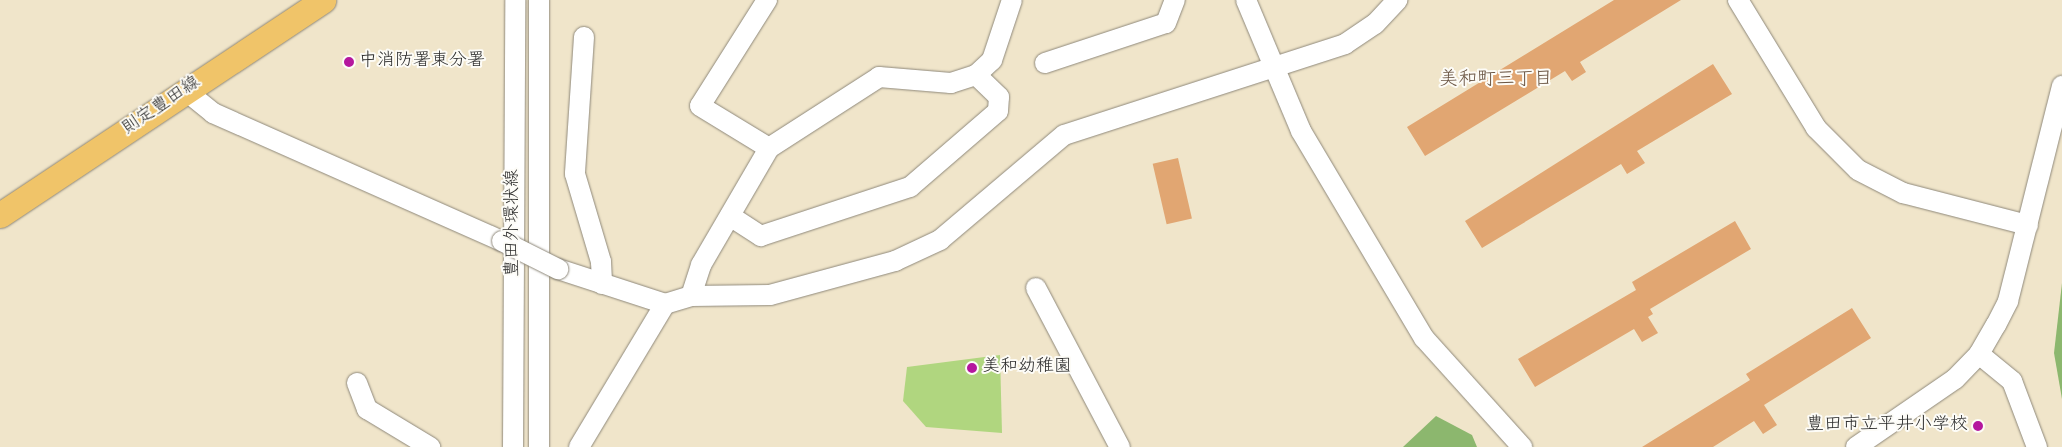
<!DOCTYPE html>
<html>
<head>
<meta charset="utf-8">
<style>
  body { margin:0 }
  #map { position:relative; width:2062px; height:447px; overflow:hidden; background:#f0e5ca; font-family:"Gochi Hand","Klee One",sans-serif }
  div>[style] { position:absolute }
  .green>* { inset:0; background:#b0d67f }
  .forest>* { inset:0; background:#8cb76e }
  .building>* { inset:0; background:#e1a672; transform-origin:0 0 }
  .roads { filter:drop-shadow(0 0 1px #8e887a) drop-shadow(0 0 1px #8e887a) }
  .minor>* { height:20px; margin:-10px; padding:0 10px; transform-origin:10px; border-radius:10px; background:#fff }
  .major>* { height:25px; margin:-12.5px; padding:0 12.5px; transform-origin:12.5px; border-radius:12.5px; background:#f0c469 }
  .bridges { filter:drop-shadow(0 0 1px #8e887a) drop-shadow(0 0 1px #8e887a) }
  .minor-bridge>* { height:20px; margin:-10px; padding:0 10px; transform-origin:10px; border-radius:10px; background:#fff }
  .dots>* { width:14px; height:14px; translate:-50% -50%; box-sizing:border-box; border:2px solid #fdfcf7; border-radius:50% }
  span { translate:-50% -50%; white-space:nowrap; text-align:center; line-height:1.15; -webkit-text-stroke:4px #fdfcf7; paint-order:stroke }
  .poi-label { font-size:18px; color:#2b2b2b }
  .left { translate:0 -50%; text-align:left }
  .right { translate:-100% -50%; text-align:right }
  .street-label { font-size:18px; color:#2b2b2b }
  .neighbourhood-label { font-size:19px; color:#6b5644 }
</style>
</head>
<body>
<div id="map">
  <div class="green">
    <div style="clip-path:polygon(1000px 355px,1002px 433px,926px 427px,903px 401px,907px 367px)"></div>
  </div>
  <div class="forest">
    <div style="clip-path:polygon(2062px 283px,2062px 399px,2054px 353px)"></div>
    <div style="clip-path:polygon(1436px 416px,1472px 435px,1477px 447px,1403px 447px)"></div>
  </div>
  <div class="building">
    <div style="clip-path:polygon(1614px 0,1681px 0,1580px 62px,1586px 72px,1572px 81px,1565px 71px,1425px 156px,1407px 127px)"></div>
    <div style="clip-path:polygon(1713px 64px,1732px 94px,1637px 151px,1645px 163px,1627px 174px,1621px 164px,1482px 248px,1465px 221px)"></div>
    <div style="left:1178px;top:158px;width:62px;height:26px;rotate:77deg"></div>
    <div style="clip-path:polygon(1735px 221px,1751px 249px,1650px 309px,1653px 314px,1648px 317px,1658px 333px,1642px 342px,1634px 329px,1535px 387px,1518px 359px,1636px 290px,1632px 282px)"></div>
    <div style="clip-path:polygon(1852px 308px,1871px 338px,1764px 405px,1777px 425px,1763px 434px,1754px 421px,1713px 447px,1642px 447px,1750px 380px,1746px 374px)"></div>
  </div>
  <div class="roads">
    <div class="minor">
      <div style="left:767px;top:0;width:125px;rotate:122.3deg"></div>
      <div style="left:700px;top:106px;width:81px;rotate:31.3deg"></div>
      <div style="left:1246px;top:0;width:142px;rotate:67.2deg"></div>
      <div style="left:1301px;top:131px;width:241px;rotate:59.3deg"></div>
      <div style="left:1424px;top:338px;width:147px;rotate:48deg"></div>
      <div style="left:1738px;top:0;width:150px;rotate:58.6deg"></div>
      <div style="left:1816px;top:128px;width:59px;rotate:45deg"></div>
      <div style="left:1858px;top:170px;width:51px;rotate:27.1deg"></div>
      <div style="left:1903px;top:193px;width:129px;rotate:14.4deg"></div>
      <div style="left:584px;top:37px;width:137px;rotate:93.8deg"></div>
      <div style="left:575px;top:174px;width:92px;rotate:73.5deg"></div>
      <div style="left:601px;top:262px;width:22px;rotate:87deg"></div>
      <div style="left:1045px;top:63px;width:127px;rotate:-18.3deg"></div>
      <div style="left:1166px;top:23px;width:25px;rotate:-69deg"></div>
      <div style="left:186px;top:91px;width:35px;rotate:39deg"></div>
      <div style="left:213px;top:113px;width:316px;rotate:23.9deg"></div>
      <div style="left:730px;top:216px;width:37px;rotate:33deg"></div>
      <div style="left:761px;top:236px;width:157px;rotate:-18.2deg"></div>
      <div style="left:910px;top:187px;width:116px;rotate:-40.8deg"></div>
      <div style="left:998px;top:111px;width:14px;rotate:-86deg"></div>
      <div style="left:999px;top:97px;width:32px;rotate:-136deg"></div>
      <div style="left:558px;top:269px;width:113px;rotate:18.1deg"></div>
      <div style="left:665px;top:304px;width:27px;rotate:-17deg"></div>
      <div style="left:691px;top:296px;width:79px;rotate:-0.7deg"></div>
      <div style="left:770px;top:295px;width:130px;rotate:-15.2deg"></div>
      <div style="left:895px;top:261px;width:50px;rotate:-25deg"></div>
      <div style="left:940px;top:240px;width:162px;rotate:-40.3deg"></div>
      <div style="left:1064px;top:135px;width:295px;rotate:-17.9deg"></div>
      <div style="left:1345px;top:44px;width:36px;rotate:-34deg"></div>
      <div style="left:1375px;top:24px;width:33px;rotate:-47deg"></div>
      <div style="left:1036px;top:288px;width:180px;rotate:62.2deg"></div>
      <div style="left:691px;top:296px;width:33px;rotate:-72deg"></div>
      <div style="left:701px;top:265px;width:135px;rotate:-59.8deg"></div>
      <div style="left:769px;top:148px;width:131px;rotate:-32.8deg"></div>
      <div style="left:879px;top:77px;width:72px;rotate:4.8deg"></div>
      <div style="left:951px;top:83px;width:26px;rotate:-18deg"></div>
      <div style="left:976px;top:75px;width:22px;rotate:-43deg"></div>
      <div style="left:992px;top:60px;width:63px;rotate:-71.6deg"></div>
      <div style="left:1979px;top:354px;width:43px;rotate:39.3deg"></div>
      <div style="left:2012px;top:381px;width:71px;rotate:69.3deg"></div>
      <div style="left:357px;top:383px;width:28px;rotate:69deg"></div>
      <div style="left:367px;top:409px;width:74px;rotate:31.1deg"></div>
      <div style="left:513px;top:447px;width:447px;rotate:-89.7deg"></div>
      <div style="left:539px;top:447px;width:447px;rotate:-90deg"></div>
      <div style="left:579px;top:447px;width:167px;rotate:-59deg"></div>
      <div style="left:1856px;top:447px;width:120px;rotate:-34.5deg"></div>
      <div style="left:1955px;top:379px;width:35px;rotate:-46deg"></div>
      <div style="left:1979px;top:354px;width:34px;rotate:-60deg"></div>
      <div style="left:1996px;top:325px;width:27px;rotate:-63deg"></div>
      <div style="left:2008px;top:301px;width:222px;rotate:-75.9deg"></div>
    </div>
    <div class="major">
      <div style="left:0;top:215px;width:388px;rotate:-33.6deg"></div>
    </div>
  </div>
  <div class="bridges">
    <div class="minor-bridge">
      <div style="left:502px;top:241px;width:63px;rotate:26.6deg"></div>
    </div>
  </div>
  <div class="dots">
    <div style="left:349px;top:62px;background:#b5179e"></div>
    <div style="left:972px;top:368px;background:#b5179e"></div>
    <div style="left:1978px;top:426px;background:#b5179e"></div>
  </div>
  <div class="poi-label">
    <span class="left" style="left:359px;top:62px">中消防署東分署</span>
    <span class="left" style="left:982px;top:368px">美和幼稚園</span>
    <span class="right" style="left:1968px;top:426px">豊田市立平井小学校</span>
  </div>
  <div class="street-label">
    <span style="left:162px;top:107px;rotate:-34deg">則定豊田線</span>
    <span style="left:514px;top:223px;rotate:-90deg">豊田外環状線</span>
  </div>
  <div class="neighbourhood-label">
    <span style="left:1496px;top:81px">美和町三丁目</span>
  </div>
</div>
</body>
</html>
